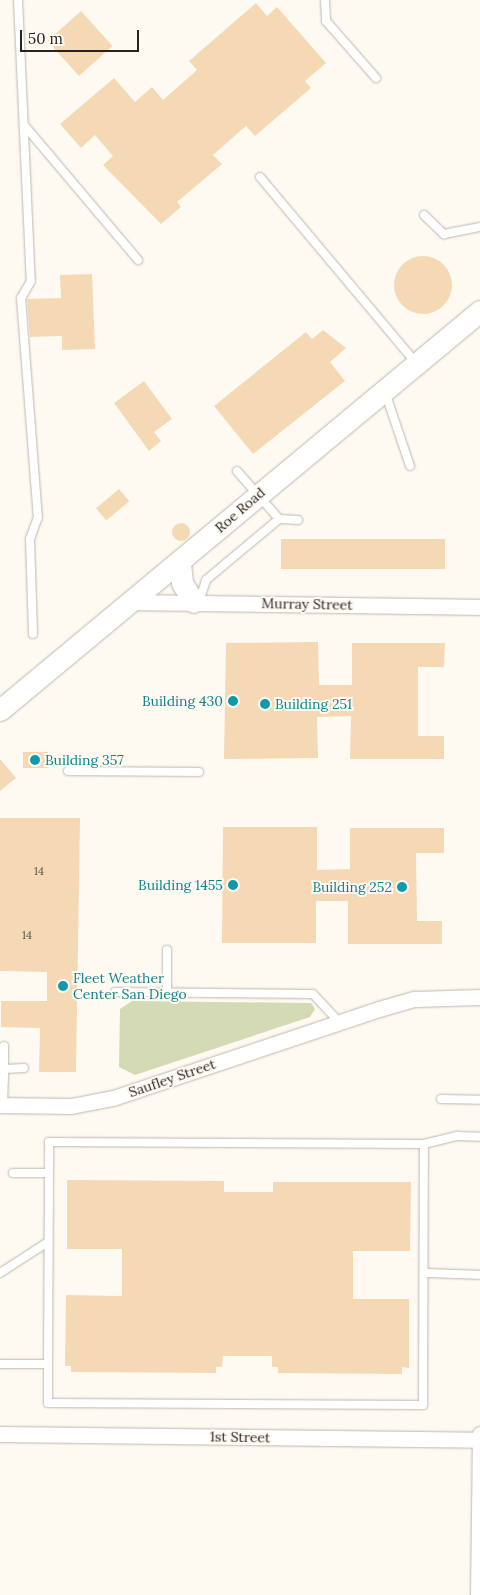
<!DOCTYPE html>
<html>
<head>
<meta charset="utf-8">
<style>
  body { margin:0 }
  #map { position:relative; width:480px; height:1595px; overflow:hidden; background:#fefaf2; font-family:Lora,serif }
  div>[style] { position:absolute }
  .green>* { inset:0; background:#d4dab5 }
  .building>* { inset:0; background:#f4d9b4; transform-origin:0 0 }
  .round { border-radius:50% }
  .roads { filter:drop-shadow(0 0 1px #bdb7af) drop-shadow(0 0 1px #bdb7af) }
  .lane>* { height:8px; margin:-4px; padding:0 4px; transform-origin:4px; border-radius:4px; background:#fff }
  .street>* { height:15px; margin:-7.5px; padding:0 7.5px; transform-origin:7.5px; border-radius:7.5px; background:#fff }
  .secondary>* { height:21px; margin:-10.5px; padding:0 10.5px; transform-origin:10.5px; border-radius:10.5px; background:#fff }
  .dots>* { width:14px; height:14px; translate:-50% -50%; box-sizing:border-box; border:2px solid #fefaf2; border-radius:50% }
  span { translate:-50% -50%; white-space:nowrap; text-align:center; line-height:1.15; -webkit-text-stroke:4px #fefaf2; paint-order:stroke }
  .number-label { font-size:11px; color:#5a5146 }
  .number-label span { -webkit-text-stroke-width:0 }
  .street-label { font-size:14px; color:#262421 }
  .culture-label { font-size:14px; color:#0d838f }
  .right { translate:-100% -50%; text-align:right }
  .left { translate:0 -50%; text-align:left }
  .scale { position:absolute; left:20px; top:30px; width:119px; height:22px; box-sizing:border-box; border:2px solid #262421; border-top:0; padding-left:6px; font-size:15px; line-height:18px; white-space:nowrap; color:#262421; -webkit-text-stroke:4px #fefaf2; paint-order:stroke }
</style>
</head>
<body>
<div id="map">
  <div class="green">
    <div style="clip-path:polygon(132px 1001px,311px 1003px,315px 1009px,310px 1017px,135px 1075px,119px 1067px,120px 1009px)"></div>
  </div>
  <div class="building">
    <div style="clip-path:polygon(256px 3px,267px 16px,277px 7px,326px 63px,305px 81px,311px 88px,255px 136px,246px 126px,213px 155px,222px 164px,177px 202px,181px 207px,161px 224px,103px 165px,113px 156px,95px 135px,81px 148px,60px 124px,114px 78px,135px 102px,152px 87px,163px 100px,197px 70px,189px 61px)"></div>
    <div style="left:81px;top:11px;width:47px;height:45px;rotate:48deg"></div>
    <div class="round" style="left:394px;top:256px;width:58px;height:58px"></div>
    <div style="clip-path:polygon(92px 274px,95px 349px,62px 350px,62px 336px,30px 337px,27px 299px,61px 298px,60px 275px)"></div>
    <div style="clip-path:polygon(323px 330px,346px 348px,330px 362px,345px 381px,253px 454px,214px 406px,306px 332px,312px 339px)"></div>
    <div style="clip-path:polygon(144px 381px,172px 419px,154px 432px,161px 441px,149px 451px,114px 403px)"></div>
    <div style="left:119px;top:489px;width:16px;height:30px;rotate:50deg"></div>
    <div class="round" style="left:172px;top:523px;width:18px;height:18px"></div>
    <div style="left:281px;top:539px;width:164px;height:30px"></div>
    <div style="clip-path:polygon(318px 642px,319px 685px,352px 685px,352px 643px,445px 643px,444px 667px,418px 667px,418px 736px,444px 736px,444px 759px,350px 759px,351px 716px,317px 717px,318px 758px,224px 759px,226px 643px)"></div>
    <div style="left:23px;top:752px;width:25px;height:16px"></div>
    <div style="clip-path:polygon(0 759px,16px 778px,0 791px)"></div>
    <div style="clip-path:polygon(0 818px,80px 818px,76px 1072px,39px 1072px,40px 1028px,1px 1027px,1px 1001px,47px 1001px,47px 972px,0 971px)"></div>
    <div style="clip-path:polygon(223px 827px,317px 827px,317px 870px,350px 869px,350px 828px,444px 828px,444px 853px,416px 853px,417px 921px,442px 921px,442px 944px,348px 944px,348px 901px,316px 901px,316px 943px,222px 943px)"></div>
    <div style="clip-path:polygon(67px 1180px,224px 1181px,224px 1192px,273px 1192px,273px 1182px,411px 1182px,410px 1251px,353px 1251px,353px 1299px,409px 1299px,409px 1368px,402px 1367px,402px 1374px,278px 1373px,278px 1367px,272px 1367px,272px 1356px,223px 1356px,222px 1367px,216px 1367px,216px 1373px,71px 1372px,71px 1366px,65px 1366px,66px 1295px,122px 1296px,122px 1249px,67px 1249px)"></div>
  </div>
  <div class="roads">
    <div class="lane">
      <div style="left:18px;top:0;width:281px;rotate:87.4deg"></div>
      <div style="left:31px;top:281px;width:20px;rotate:120deg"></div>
      <div style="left:21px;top:298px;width:220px;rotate:85.6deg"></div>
      <div style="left:38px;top:517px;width:23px;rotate:110deg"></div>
      <div style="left:30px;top:539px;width:95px;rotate:88.2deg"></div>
      <div style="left:325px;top:0;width:21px;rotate:87deg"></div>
      <div style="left:326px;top:21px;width:76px;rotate:48.7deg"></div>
      <div style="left:24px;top:125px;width:177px;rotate:49.8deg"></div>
      <div style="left:260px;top:177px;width:241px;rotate:50deg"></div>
      <div style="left:424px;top:215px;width:28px;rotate:44deg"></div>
      <div style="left:444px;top:234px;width:37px;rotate:-11deg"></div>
      <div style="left:385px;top:392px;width:78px;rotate:71.3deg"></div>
      <div style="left:237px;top:471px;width:64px;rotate:48.8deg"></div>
      <div style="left:199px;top:602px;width:23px;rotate:-72deg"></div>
      <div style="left:206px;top:580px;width:95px;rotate:-39.9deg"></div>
      <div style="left:279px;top:519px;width:19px;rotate:3deg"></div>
      <div style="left:68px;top:771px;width:131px;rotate:0.4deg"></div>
      <div style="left:167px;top:950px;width:42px;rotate:90deg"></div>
      <div style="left:115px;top:992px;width:198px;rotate:0.6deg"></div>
      <div style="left:313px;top:994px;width:38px;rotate:47deg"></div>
      <div style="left:4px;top:1046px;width:23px;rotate:90deg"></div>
      <div style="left:4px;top:1069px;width:20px;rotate:-3deg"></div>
      <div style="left:441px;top:1099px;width:39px;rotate:1deg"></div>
      <div style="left:3px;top:1105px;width:36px;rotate:-88deg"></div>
      <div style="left:13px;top:1173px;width:34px"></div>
      <div style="left:0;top:1273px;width:57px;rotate:-32.9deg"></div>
      <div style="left:424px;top:1273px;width:56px;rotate:2deg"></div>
      <div style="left:0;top:1364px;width:48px"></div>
      <div style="left:48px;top:1364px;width:39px;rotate:90deg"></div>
      <div style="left:48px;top:1403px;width:375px;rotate:0.3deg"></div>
      <div style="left:423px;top:1405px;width:261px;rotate:-89.8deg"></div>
      <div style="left:48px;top:1364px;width:222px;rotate:-89.7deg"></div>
      <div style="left:49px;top:1142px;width:375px;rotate:0.3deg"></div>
      <div style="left:424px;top:1144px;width:34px;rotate:-14deg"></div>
      <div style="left:457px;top:1136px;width:23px;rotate:2deg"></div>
    </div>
    <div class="street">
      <div style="left:134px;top:602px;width:346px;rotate:0.8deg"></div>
      <div style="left:0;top:1105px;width:71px;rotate:0.8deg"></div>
      <div style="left:71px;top:1106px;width:43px;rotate:-10.8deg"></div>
      <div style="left:113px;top:1098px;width:280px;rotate:-18.5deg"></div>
      <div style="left:379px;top:1009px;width:37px;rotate:-16deg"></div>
      <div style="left:415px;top:999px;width:65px;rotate:-1.8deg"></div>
      <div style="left:0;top:1434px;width:480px;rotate:0.7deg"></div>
      <div style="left:478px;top:1595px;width:161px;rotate:-89.3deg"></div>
    </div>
    <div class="secondary">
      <div style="left:180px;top:563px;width:20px;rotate:84deg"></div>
      <div style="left:182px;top:583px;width:22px;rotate:58deg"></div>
      <div style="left:0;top:710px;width:624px;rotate:-39.74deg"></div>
    </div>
  </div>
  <div class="dots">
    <div style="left:233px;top:701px;background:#0f9aa8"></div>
    <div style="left:265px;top:704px;background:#0f9aa8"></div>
    <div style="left:35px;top:760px;background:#0f9aa8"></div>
    <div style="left:233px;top:885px;background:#0f9aa8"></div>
    <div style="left:402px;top:887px;background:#0f9aa8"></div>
    <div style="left:63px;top:986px;background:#0f9aa8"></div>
  </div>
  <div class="number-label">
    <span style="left:39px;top:871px">14</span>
    <span style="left:27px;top:935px">14</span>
  </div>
  <div class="street-label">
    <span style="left:240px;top:510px;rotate:-41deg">Roe Road</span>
    <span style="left:307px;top:604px;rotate:1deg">Murray Street</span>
    <span style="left:172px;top:1078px;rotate:-19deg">Saufley Street</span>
    <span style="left:240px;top:1437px;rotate:1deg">1st Street</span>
  </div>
  <div class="culture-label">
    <span class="right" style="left:223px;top:701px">Building 430</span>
    <span class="left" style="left:275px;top:704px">Building 251</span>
    <span class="left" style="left:45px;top:760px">Building 357</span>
    <span class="right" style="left:223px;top:885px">Building 1455</span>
    <span class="right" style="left:392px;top:887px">Building 252</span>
    <span class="left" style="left:73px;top:986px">Fleet Weather<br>Center San Diego</span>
  </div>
  <div class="scale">50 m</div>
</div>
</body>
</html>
